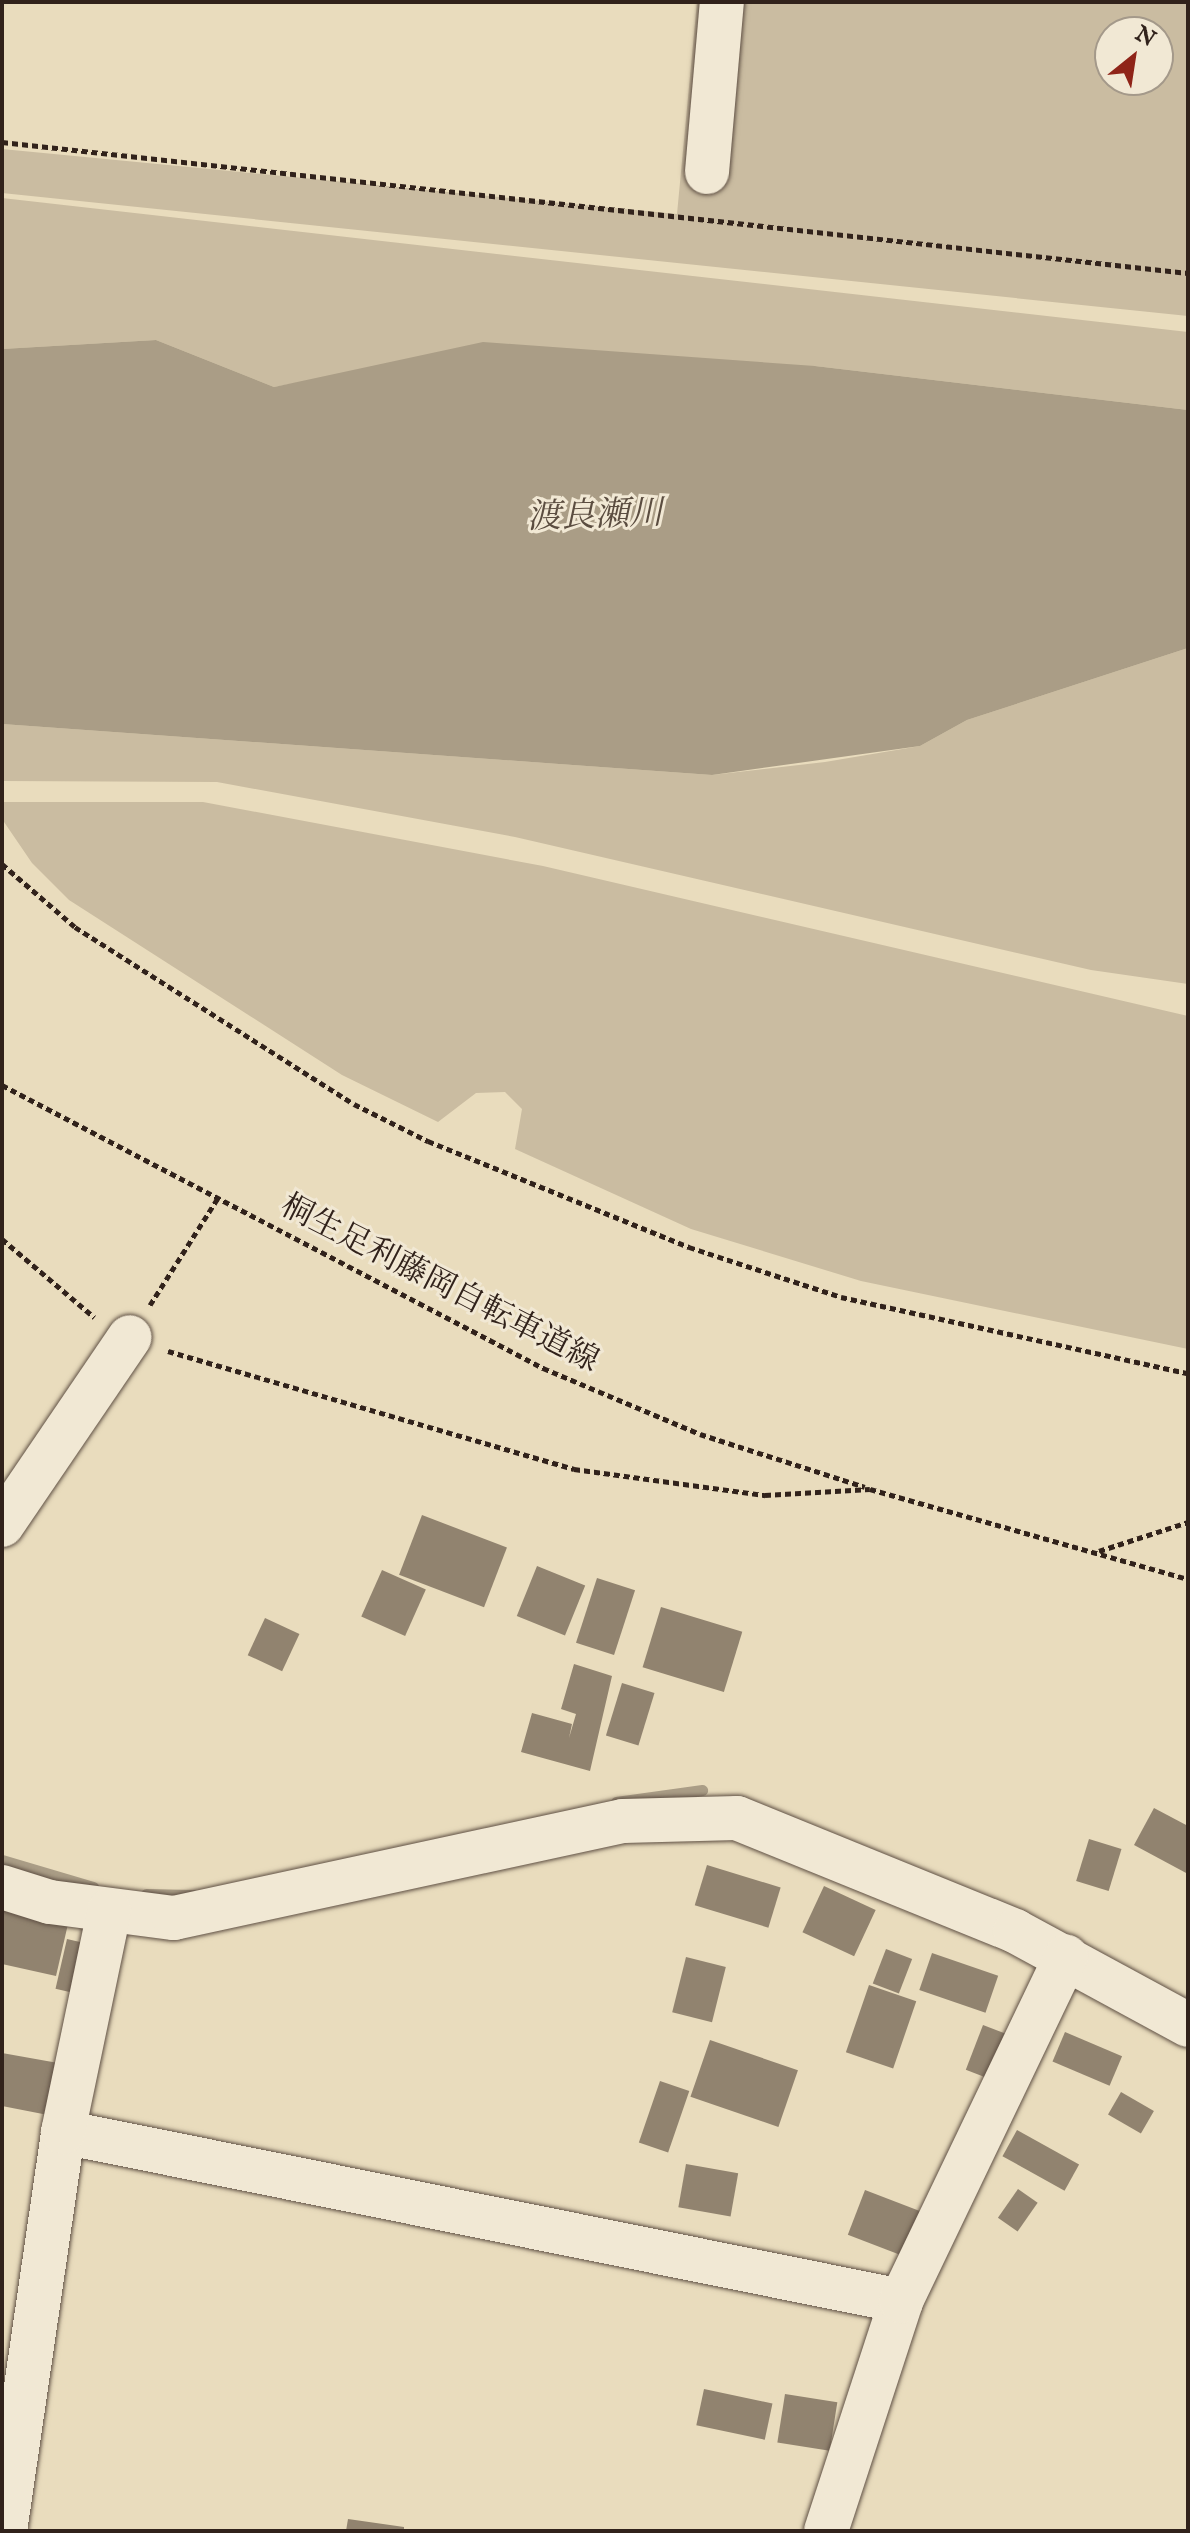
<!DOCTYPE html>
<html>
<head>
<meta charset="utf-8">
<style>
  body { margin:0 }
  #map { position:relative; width:1190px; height:2533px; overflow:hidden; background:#e9dcbd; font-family:"IM FELL English","Noto Serif JP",serif }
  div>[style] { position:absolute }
  .green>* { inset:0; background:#cabca1 }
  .water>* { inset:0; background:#aa9d86 }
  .stream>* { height:11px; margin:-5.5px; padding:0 5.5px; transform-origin:5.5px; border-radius:5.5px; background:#aa9d86 }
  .building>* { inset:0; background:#91836f; transform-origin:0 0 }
  .path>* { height:5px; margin-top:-2.5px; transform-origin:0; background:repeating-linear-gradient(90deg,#31221b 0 6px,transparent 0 10px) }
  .roads { filter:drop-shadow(0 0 2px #5f5044) drop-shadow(0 0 2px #5f5044) }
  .minor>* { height:44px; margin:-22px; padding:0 22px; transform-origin:22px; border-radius:22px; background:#f1e8d4 }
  span { translate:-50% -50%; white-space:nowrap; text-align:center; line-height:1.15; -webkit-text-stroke:6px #f1e8d4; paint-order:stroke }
  .street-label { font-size:32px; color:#31221b }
  .water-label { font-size:34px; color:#5b4d40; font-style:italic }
  .frame { position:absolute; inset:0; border:4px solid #31221b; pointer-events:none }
  .north { position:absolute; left:1094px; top:16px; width:80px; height:80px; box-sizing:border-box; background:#f1e8d4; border:2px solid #a4998a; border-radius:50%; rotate:30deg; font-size:22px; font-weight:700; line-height:32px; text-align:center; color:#31221b }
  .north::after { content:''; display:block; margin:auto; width:28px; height:36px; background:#8f2418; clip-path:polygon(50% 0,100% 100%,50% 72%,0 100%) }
</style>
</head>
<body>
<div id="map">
  <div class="green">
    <div style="clip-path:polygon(evenodd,697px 2px,1188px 2px,1188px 316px,2px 193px,2px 149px,677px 214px,697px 2px,1110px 32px,1158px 32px,1158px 80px,1110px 80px,1110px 32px)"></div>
    <div style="clip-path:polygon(2px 198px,1188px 332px,1188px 410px,815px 366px,376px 368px,274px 387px,156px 340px,2px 349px)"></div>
    <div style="clip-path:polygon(1188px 648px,1188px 984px,1091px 970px,515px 837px,217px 782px,2px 781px,2px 724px,712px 775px,825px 762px,920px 746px,967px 720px)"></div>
    <div style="clip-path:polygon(2px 802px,203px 802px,543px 866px,1188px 1016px,1188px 1349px,861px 1281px,691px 1229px,515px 1149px,522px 1109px,505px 1092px,476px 1093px,438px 1122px,342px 1075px,69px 900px,32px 863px,2px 819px)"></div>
  </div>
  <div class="water">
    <div style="clip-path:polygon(156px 340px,274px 387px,483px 342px,815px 366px,1188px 410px,1188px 648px,967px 720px,920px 746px,712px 775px,2px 724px,2px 349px)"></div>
  </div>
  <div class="stream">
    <div style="left:616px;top:1802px;width:87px;rotate:-7.9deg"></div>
    <div style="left:2px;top:1860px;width:95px;rotate:16.5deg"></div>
    <div style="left:146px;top:1894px;width:47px;rotate:1.2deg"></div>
  </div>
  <div class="building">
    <div style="left:422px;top:1515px;width:91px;height:64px;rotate:21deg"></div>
    <div style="left:537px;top:1566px;width:52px;height:54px;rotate:22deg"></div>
    <div style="left:382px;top:1570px;width:48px;height:51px;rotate:24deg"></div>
    <div style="left:597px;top:1578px;width:40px;height:68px;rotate:18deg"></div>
    <div style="left:661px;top:1607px;width:85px;height:63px;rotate:17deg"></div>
    <div style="left:265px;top:1618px;width:38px;height:41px;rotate:25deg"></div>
    <div style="clip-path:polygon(574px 1664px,612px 1676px,590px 1771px,521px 1752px,532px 1713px,572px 1724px,569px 1738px,576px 1714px,561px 1709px)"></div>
    <div style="left:622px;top:1683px;width:34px;height:55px;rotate:17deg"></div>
    <div style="clip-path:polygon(1154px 1808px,1188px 1826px,1188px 1874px,1134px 1845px)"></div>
    <div style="left:1089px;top:1839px;width:34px;height:44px;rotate:17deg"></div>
    <div style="left:707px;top:1865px;width:77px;height:42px;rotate:17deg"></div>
    <div style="left:824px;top:1886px;width:57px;height:51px;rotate:25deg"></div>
    <div style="clip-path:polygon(2px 1909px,68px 1924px,56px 1976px,2px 1964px)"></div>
    <div style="left:67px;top:1939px;width:32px;height:51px;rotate:13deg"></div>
    <div style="left:886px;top:1949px;width:28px;height:37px;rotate:21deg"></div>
    <div style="left:932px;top:1953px;width:70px;height:39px;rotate:19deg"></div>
    <div style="left:686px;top:1957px;width:41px;height:57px;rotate:14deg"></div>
    <div style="left:869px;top:1985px;width:50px;height:71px;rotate:19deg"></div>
    <div style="left:983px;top:2025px;width:36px;height:48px;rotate:21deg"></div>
    <div style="left:1065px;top:2032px;width:62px;height:32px;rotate:23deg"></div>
    <div style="left:710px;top:2040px;width:93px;height:60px;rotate:19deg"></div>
    <div style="clip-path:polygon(2px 2053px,58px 2063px,48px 2115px,2px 2106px)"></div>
    <div style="left:660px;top:2081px;width:31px;height:65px;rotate:19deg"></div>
    <div style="left:1121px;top:2092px;width:38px;height:26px;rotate:30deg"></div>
    <div style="left:1017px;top:2130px;width:71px;height:30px;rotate:29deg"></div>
    <div style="left:686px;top:2164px;width:53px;height:44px;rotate:10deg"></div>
    <div style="left:1018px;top:2189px;width:24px;height:35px;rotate:35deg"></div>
    <div style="left:865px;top:2190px;width:60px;height:48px;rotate:21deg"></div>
    <div style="left:704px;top:2389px;width:70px;height:37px;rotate:12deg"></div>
    <div style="left:785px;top:2394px;width:53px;height:49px;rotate:9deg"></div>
    <div style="clip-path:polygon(348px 2519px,404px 2527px,404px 2531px,346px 2531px)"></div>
  </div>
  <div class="path">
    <div style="left:2px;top:142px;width:1193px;rotate:6.3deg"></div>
    <div style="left:2px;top:864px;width:96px;rotate:40.8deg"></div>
    <div style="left:75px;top:927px;width:330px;rotate:32.4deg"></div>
    <div style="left:354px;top:1104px;width:83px;rotate:26.6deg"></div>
    <div style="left:428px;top:1141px;width:282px;rotate:22.1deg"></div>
    <div style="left:689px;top:1247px;width:160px;rotate:18.2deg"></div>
    <div style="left:841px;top:1297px;width:355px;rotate:12.4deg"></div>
    <div style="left:2px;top:1085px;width:611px;rotate:27.61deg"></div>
    <div style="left:543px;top:1368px;width:170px;rotate:22.8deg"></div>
    <div style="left:700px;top:1434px;width:173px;rotate:17.8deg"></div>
    <div style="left:2px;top:1239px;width:121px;rotate:40.3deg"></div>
    <div style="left:150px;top:1305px;width:127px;rotate:-57.6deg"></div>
    <div style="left:168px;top:1351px;width:423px;rotate:16.2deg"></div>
    <div style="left:574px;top:1469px;width:193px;rotate:7.8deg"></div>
    <div style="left:765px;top:1495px;width:105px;rotate:-3.3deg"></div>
    <div style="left:870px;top:1489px;width:330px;rotate:15.8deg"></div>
    <div style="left:1099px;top:1551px;width:94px;rotate:-18deg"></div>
  </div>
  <div class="roads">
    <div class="minor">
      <div style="left:707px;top:172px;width:171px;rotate:-85deg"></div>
      <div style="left:2px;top:1525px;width:227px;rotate:-55.8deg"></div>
      <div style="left:2px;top:1887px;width:50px;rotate:17.4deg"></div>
      <div style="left:50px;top:1902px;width:125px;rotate:7.4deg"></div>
      <div style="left:174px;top:1918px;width:459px;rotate:-12.2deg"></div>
      <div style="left:623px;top:1821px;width:114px;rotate:-1.5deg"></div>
      <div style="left:737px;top:1818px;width:300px;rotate:22.1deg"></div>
      <div style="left:1015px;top:1931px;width:197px;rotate:28.5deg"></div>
      <div style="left:63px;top:2132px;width:855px;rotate:11.4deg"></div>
      <div style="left:5px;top:2531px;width:403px;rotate:-81.7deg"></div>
      <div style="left:63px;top:2132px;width:226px;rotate:-78.2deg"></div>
      <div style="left:826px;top:2531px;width:242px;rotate:-71.9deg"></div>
      <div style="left:901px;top:2301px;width:382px;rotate:-64.4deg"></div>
    </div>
  </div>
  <div class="street-label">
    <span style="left:439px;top:1285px;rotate:27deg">桐生足利藤岡自転車道線</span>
  </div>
  <div class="water-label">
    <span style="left:595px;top:516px;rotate:-2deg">渡良瀬川</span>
  </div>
  <div class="frame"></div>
  <div class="north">N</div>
</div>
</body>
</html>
